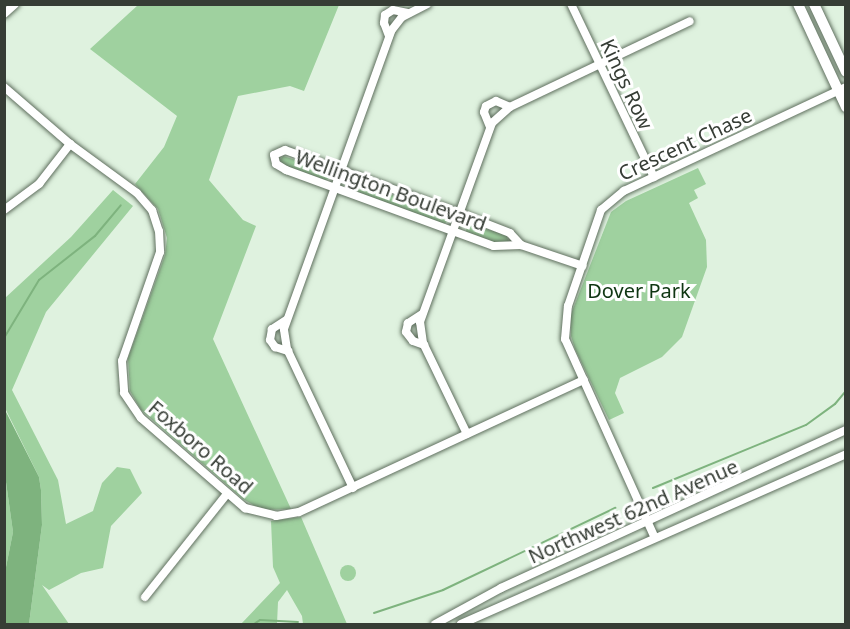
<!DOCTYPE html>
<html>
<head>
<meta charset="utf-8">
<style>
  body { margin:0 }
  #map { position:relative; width:850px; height:629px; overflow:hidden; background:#dff2df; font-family:"Noto Sans",sans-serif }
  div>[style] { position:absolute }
  .green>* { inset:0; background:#9fd19f }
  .round { border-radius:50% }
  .water>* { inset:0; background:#7eb37e }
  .stream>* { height:2px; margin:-1px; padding:0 1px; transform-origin:1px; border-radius:1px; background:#7eb37e }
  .roads { filter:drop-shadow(0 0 2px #5f6f5e) drop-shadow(0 0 2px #5f6f5e) }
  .minor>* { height:8px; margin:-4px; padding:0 4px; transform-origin:4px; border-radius:4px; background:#fff }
  .major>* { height:10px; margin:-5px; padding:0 5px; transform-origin:5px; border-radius:5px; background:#fff }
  span { translate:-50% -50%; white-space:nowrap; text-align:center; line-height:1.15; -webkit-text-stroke:6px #fff; paint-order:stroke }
  .street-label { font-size:20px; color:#363d35 }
  .park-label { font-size:20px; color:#0f3612 }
  .frame { position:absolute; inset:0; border:6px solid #363d35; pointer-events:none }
</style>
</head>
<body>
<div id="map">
  <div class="green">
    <div style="clip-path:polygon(138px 5px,339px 5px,304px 91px,290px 86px,238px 96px,209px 180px,243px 220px,256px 226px,213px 339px,291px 509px,262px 510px,243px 499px,141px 410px,130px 391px,128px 358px,165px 255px,167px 238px,158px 209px,135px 184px,164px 147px,177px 116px,90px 49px)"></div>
    <div style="clip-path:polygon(283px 156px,328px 170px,331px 177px,324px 181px,284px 166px,280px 160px)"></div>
    <div style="clip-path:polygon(698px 168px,706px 184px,694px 190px,698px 198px,689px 203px,706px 240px,707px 267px,682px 337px,662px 357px,620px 378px,615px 393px,624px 413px,609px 420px,575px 349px,571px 336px,571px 314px,611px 212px,626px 201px)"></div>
    <div style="clip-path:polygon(349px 180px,446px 213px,449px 220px,444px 224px,348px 189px)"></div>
    <div style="clip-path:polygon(113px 190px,133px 206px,46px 312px,12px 390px,58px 480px,66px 524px,93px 511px,102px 483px,117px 467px,130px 469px,142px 493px,111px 526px,103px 568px,81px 573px,49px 590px,42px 585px,69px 624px,29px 624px,42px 525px,41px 490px,39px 477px,5px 408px,5px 298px,71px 237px)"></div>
    <div style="clip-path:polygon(467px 223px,506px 235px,509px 242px,504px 246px,466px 232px)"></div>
    <div style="clip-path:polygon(5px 475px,13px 532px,5px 572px)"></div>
    <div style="clip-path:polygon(301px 517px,347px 624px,303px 624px,302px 616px,287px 590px,278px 602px,277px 624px,241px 624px,280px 583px,273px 567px,271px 521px)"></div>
    <div class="round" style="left:340px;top:565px;width:16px;height:16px"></div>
  </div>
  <div class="water">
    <div style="clip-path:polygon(4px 408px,39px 477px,41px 490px,42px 525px,29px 624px,5px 624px,5px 572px,13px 532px,5px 475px)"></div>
  </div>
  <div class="stream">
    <div style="left:4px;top:338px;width:68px;rotate:-58.9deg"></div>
    <div style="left:39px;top:280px;width:71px;rotate:-38.2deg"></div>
    <div style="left:95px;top:236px;width:40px;rotate:-50deg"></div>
    <div style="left:653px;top:488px;width:165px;rotate:-22.4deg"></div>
    <div style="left:806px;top:425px;width:36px;rotate:-36deg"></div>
    <div style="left:835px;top:404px;width:17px;rotate:-50deg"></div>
    <div style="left:374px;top:613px;width:73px;rotate:-18.4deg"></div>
    <div style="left:443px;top:590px;width:191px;rotate:-25.5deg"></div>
    <div style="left:254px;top:624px;width:7px;rotate:-34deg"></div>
    <div style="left:260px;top:620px;width:38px;rotate:3deg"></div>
  </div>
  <div class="roads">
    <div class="minor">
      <div style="left:571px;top:4px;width:192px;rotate:64.4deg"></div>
      <div style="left:4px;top:14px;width:15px;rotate:-42deg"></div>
      <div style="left:389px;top:36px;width:14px;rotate:-111deg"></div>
      <div style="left:384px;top:23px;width:8px;rotate:-83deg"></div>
      <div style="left:385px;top:15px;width:9px;rotate:-32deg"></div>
      <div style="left:393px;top:10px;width:16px;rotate:11deg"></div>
      <div style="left:4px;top:87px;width:87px;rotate:40.8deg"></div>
      <div style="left:70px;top:144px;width:83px;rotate:36.2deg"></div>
      <div style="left:137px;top:193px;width:23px;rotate:49deg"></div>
      <div style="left:152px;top:210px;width:22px;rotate:72deg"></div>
      <div style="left:159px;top:231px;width:21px;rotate:87deg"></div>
      <div style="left:160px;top:252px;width:115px;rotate:109.2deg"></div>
      <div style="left:122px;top:361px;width:32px;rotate:86deg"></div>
      <div style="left:124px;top:393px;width:30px;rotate:56deg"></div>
      <div style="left:141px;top:418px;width:138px;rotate:40.9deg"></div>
      <div style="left:245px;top:508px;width:32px;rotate:14deg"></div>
      <div style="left:276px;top:516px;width:23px;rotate:-10deg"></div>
      <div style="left:299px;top:512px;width:314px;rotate:-24.9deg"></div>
      <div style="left:490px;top:127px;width:16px;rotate:-112deg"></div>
      <div style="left:484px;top:112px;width:6px;rotate:-72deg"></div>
      <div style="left:486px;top:106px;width:11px;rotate:-27deg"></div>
      <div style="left:496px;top:101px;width:15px;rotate:23deg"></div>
      <div style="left:4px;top:210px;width:44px;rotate:-36.6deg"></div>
      <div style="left:39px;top:184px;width:51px;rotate:-52.2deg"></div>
      <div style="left:521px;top:245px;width:16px;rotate:-133deg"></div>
      <div style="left:510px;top:233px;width:55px;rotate:-158.6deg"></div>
      <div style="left:459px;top:213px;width:185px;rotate:-160.1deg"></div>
      <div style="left:285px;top:150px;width:12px;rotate:156deg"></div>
      <div style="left:274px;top:155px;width:9px;rotate:77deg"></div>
      <div style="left:276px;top:164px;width:12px;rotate:31deg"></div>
      <div style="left:286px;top:170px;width:221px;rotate:20.1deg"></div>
      <div style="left:494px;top:246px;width:27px;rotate:-2deg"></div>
      <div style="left:521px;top:245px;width:65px;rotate:18.7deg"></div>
      <div style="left:422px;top:314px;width:17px;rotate:147deg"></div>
      <div style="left:408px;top:323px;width:9px;rotate:103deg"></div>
      <div style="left:406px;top:332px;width:11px;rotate:52deg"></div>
      <div style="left:413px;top:341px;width:12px;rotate:20deg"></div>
      <div style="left:286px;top:320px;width:17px;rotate:147deg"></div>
      <div style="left:272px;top:329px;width:11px;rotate:100deg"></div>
      <div style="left:270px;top:340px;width:9px;rotate:54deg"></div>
      <div style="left:275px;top:347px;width:14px;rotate:17deg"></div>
      <div style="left:467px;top:434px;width:101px;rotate:-115.8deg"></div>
      <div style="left:423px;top:343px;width:21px;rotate:-98deg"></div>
      <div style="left:420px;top:322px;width:212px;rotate:-70.1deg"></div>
      <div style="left:492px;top:123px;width:24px;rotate:-42deg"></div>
      <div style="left:510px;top:107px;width:199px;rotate:-25.5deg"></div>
      <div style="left:353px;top:488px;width:154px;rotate:-115.4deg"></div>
      <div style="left:287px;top:349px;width:20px;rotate:-99deg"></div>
      <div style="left:284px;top:329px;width:317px;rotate:-70.2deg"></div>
      <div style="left:391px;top:31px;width:18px;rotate:-52deg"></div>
      <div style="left:402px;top:17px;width:28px;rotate:-27deg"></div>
      <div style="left:654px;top:536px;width:216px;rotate:-114.3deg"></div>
      <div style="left:565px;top:339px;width:33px;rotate:-85deg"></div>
      <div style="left:568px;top:306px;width:102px;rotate:-71deg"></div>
      <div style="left:601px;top:210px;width:30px;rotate:-40deg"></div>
      <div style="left:624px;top:191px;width:245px;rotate:-25.1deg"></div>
      <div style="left:145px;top:597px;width:132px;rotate:-51.5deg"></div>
      <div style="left:435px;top:624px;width:75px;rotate:-28.6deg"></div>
      <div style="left:501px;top:588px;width:379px;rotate:-24.6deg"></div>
      <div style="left:461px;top:624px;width:421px;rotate:-23.8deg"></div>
    </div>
    <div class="major">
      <div style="left:798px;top:4px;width:114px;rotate:65deg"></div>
      <div style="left:814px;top:4px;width:75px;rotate:64.8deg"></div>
    </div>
  </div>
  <div class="street-label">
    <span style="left:627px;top:84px;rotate:65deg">Kings Row</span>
    <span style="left:685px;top:144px;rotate:-25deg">Crescent Chase</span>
    <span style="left:391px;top:190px;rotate:20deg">Wellington Boulevard</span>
    <span style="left:201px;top:447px;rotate:41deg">Foxboro Road</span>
    <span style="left:633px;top:511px;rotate:-24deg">Northwest 62nd Avenue</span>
  </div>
  <div class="park-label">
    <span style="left:639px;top:290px">Dover Park</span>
  </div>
  <div class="frame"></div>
</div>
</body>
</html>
